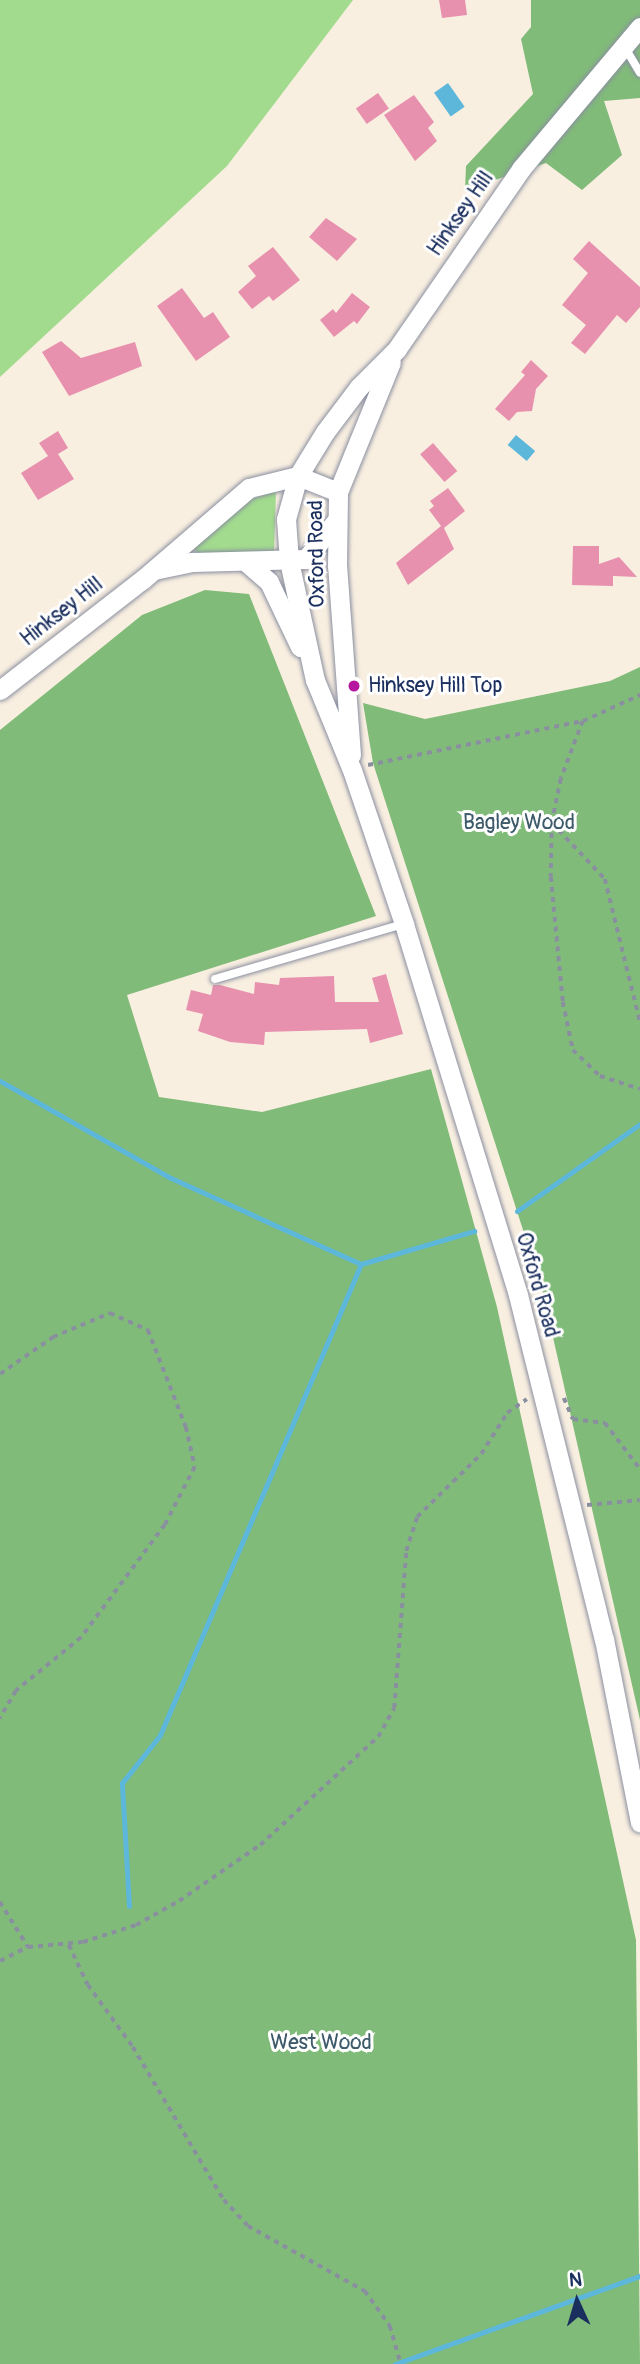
<!DOCTYPE html>
<html>
<head>
<meta charset="utf-8">
<style>
  body { margin:0 }
  #map { position:relative; width:640px; height:2364px; overflow:hidden; background:#f9efe1; font-family:Pangolin,sans-serif }
  div>[style] { position:absolute }
  .green>* { inset:0; background:#a2db8e }
  .forest>* { inset:0; background:#81bb79 }
  .water>* { inset:0; background:#5db7da; transform-origin:0 0 }
  .stream>* { height:5px; margin:-2.5px; padding:0 2.5px; transform-origin:2.5px; border-radius:2.5px; background:#5db7da }
  .building>* { inset:0; background:#e791ae; transform-origin:0 0 }
  .path>* { height:3.5px; margin-top:-1.75px; transform-origin:0; background:repeating-linear-gradient(90deg,#8a8fa0 0 5px,transparent 0 10px) }
  .roads { filter:drop-shadow(0 0 2px #8a8fa0) drop-shadow(0 0 2px #8a8fa0) }
  .service>* { height:8px; margin:-4px; padding:0 4px; transform-origin:4px; border-radius:4px; background:#fff }
  .tertiary>* { height:19px; margin:-9.5px; padding:0 9.5px; transform-origin:9.5px; border-radius:9.5px; background:#fff }
  .dots>* { width:19px; height:19px; translate:-50% -50%; box-sizing:border-box; border:4px solid #fff; border-radius:50% }
  span { translate:-50% -50%; white-space:nowrap; text-align:center; line-height:1.15; -webkit-text-stroke:6px #fff; paint-order:stroke }
  .street-label { font-size:21px; color:#1b2f5e }
  .poi-label { font-size:21px; color:#1b2f5e }
  .left { translate:0 -50%; text-align:left }
  .park-label { font-size:21px; color:#3d5a6a }
  .north { position:absolute; left:542px; top:2266px; width:70px; height:70px; -webkit-text-stroke:5px #fff; paint-order:stroke; rotate:356deg; font-size:19px; font-weight:700; line-height:28px; text-align:center; color:#1b2f5e }
  .north::after { content:''; display:block; margin:auto; width:24px; height:32px; background:#1b2f5e; clip-path:polygon(50% 0,100% 100%,50% 72%,0 100%) }
</style>
</head>
<body>
<div id="map">
  <div class="green">
    <div style="clip-path:polygon(0 0,353px 0,227px 166px,0 377px)"></div>
    <div style="clip-path:polygon(276px 491px,274px 552px,198px 554px,193px 547px,246px 501px)"></div>
  </div>
  <div class="forest">
    <div style="clip-path:polygon(531px 0,640px 0,640px 98px,604px 101px,622px 155px,582px 190px,546px 163px,465px 190px,466px 166px,533px 94px,521px 39px,531px 27px)"></div>
    <div style="clip-path:polygon(205px 590px,249px 594px,376px 916px,127px 995px,159px 1097px,262px 1112px,431px 1069px,497px 1307px,636px 1940px,640px 2364px,0 2364px,0 730px,142px 615px)"></div>
    <div style="clip-path:polygon(640px 667px,640px 1720px,542px 1289px,373px 763px,363px 703px,425px 719px,610px 681px)"></div>
  </div>
  <div class="water">
    <div style="left:448px;top:83px;width:29px;height:17px;rotate:55deg"></div>
    <div style="left:516px;top:435px;width:25px;height:13px;rotate:40deg"></div>
  </div>
  <div class="stream">
    <div style="left:0;top:1081px;width:197px;rotate:29.6deg"></div>
    <div style="left:171px;top:1178px;width:209px;rotate:24.4deg"></div>
    <div style="left:517px;top:1211px;width:151px;rotate:-35.3deg"></div>
    <div style="left:129px;top:1906px;width:123px;rotate:-93.3deg"></div>
    <div style="left:122px;top:1783px;width:61px;rotate:-51.6deg"></div>
    <div style="left:160px;top:1735px;width:512px;rotate:-66.89deg"></div>
    <div style="left:361px;top:1264px;width:118px;rotate:-16.3deg"></div>
    <div style="left:395px;top:2364px;width:260px;rotate:-19.8deg"></div>
  </div>
  <div class="building">
    <div style="clip-path:polygon(439px 0,465px 0,467px 15px,442px 18px)"></div>
    <div style="left:378px;top:93px;width:19px;height:27px;rotate:55deg"></div>
    <div style="clip-path:polygon(414px 95px,434px 122px,428px 128px,437px 141px,415px 161px,384px 115px)"></div>
    <div style="clip-path:polygon(326px 218px,357px 239px,337px 261px,309px 237px)"></div>
    <div style="clip-path:polygon(589px 241px,640px 287px,640px 307px,626px 323px,617px 315px,585px 354px,571px 343px,586px 325px,562px 305px,588px 273px,573px 259px)"></div>
    <div style="clip-path:polygon(273px 247px,300px 280px,273px 301px,269px 296px,252px 309px,238px 292px,256px 276px,248px 266px)"></div>
    <div style="clip-path:polygon(182px 288px,204px 318px,213px 312px,230px 337px,196px 361px,157px 306px)"></div>
    <div style="clip-path:polygon(352px 293px,370px 307px,357px 324px,354px 321px,334px 337px,320px 320px,333px 309px,336px 313px)"></div>
    <div style="clip-path:polygon(61px 341px,81px 358px,135px 342px,142px 366px,69px 396px,42px 352px)"></div>
    <div style="clip-path:polygon(531px 360px,548px 376px,536px 389px,532px 411px,517px 412px,509px 421px,495px 409px,525px 375px,521px 372px)"></div>
    <div style="clip-path:polygon(58px 431px,68px 448px,58px 454px,74px 479px,38px 500px,21px 473px,48px 456px,39px 443px)"></div>
    <div style="left:433px;top:443px;width:37px;height:17px;rotate:49deg"></div>
    <div style="clip-path:polygon(448px 488px,465px 511px,444px 528px,454px 549px,408px 585px,396px 563px,441px 526px,429px 510px,434px 506px,430px 501px)"></div>
    <div style="clip-path:polygon(573px 546px,599px 546px,599px 564px,619px 557px,637px 577px,613px 576px,613px 586px,572px 585px)"></div>
    <div style="clip-path:polygon(386px 974px,403px 1034px,370px 1043px,367px 1029px,265px 1032px,264px 1045px,230px 1042px,198px 1031px,203px 1014px,186px 1010px,191px 990px,211px 995px,213px 985px,220px 985px,254px 994px,255px 982px,279px 985px,280px 978px,334px 976px,335px 1002px,379px 1002px,372px 978px)"></div>
  </div>
  <div class="path">
    <div style="left:583px;top:721px;width:62px;rotate:110.8deg"></div>
    <div style="left:561px;top:779px;width:45px;rotate:101.6deg"></div>
    <div style="left:552px;top:823px;width:54px;rotate:91.1deg"></div>
    <div style="left:551px;top:877px;width:126px;rotate:84.5deg"></div>
    <div style="left:563px;top:1002px;width:49px;rotate:78.2deg"></div>
    <div style="left:573px;top:1050px;width:37px;rotate:44deg"></div>
    <div style="left:600px;top:1076px;width:42px;rotate:18deg"></div>
    <div style="left:368px;top:765px;width:219px;rotate:-11.6deg"></div>
    <div style="left:583px;top:721px;width:63px;rotate:-24.5deg"></div>
    <div style="left:552px;top:823px;width:77px;rotate:46.6deg"></div>
    <div style="left:605px;top:879px;width:147px;rotate:76.2deg"></div>
    <div style="left:0;top:1374px;width:65px;rotate:-34.9deg"></div>
    <div style="left:53px;top:1337px;width:62px;rotate:-22.8deg"></div>
    <div style="left:110px;top:1313px;width:42px;rotate:24.1deg"></div>
    <div style="left:148px;top:1330px;width:104px;rotate:68.6deg"></div>
    <div style="left:186px;top:1427px;width:41px;rotate:77.3deg"></div>
    <div style="left:195px;top:1467px;width:65px;rotate:117.3deg"></div>
    <div style="left:165px;top:1525px;width:141px;rotate:126.6deg"></div>
    <div style="left:81px;top:1638px;width:84px;rotate:140.8deg"></div>
    <div style="left:16px;top:1691px;width:32px;rotate:120deg"></div>
    <div style="left:564px;top:1398px;width:23px;rotate:67deg"></div>
    <div style="left:573px;top:1419px;width:32px;rotate:7deg"></div>
    <div style="left:605px;top:1423px;width:58px;rotate:52.7deg"></div>
    <div style="left:587px;top:1505px;width:53px;rotate:-5.4deg"></div>
    <div style="left:0;top:1902px;width:53px;rotate:58.1deg"></div>
    <div style="left:69px;top:1945px;width:44px;rotate:64.6deg"></div>
    <div style="left:88px;top:1985px;width:77px;rotate:54deg"></div>
    <div style="left:133px;top:2047px;width:178px;rotate:59.3deg"></div>
    <div style="left:224px;top:2200px;width:35px;rotate:47deg"></div>
    <div style="left:248px;top:2226px;width:134px;rotate:29.1deg"></div>
    <div style="left:365px;top:2291px;width:43px;rotate:54.5deg"></div>
    <div style="left:390px;top:2326px;width:40px;rotate:74deg"></div>
    <div style="left:0;top:1961px;width:31px;rotate:-27deg"></div>
    <div style="left:28px;top:1947px;width:55px;rotate:-5.2deg"></div>
    <div style="left:83px;top:1942px;width:56px;rotate:-17.8deg"></div>
    <div style="left:136px;top:1925px;width:49px;rotate:-29.2deg"></div>
    <div style="left:179px;top:1901px;width:98px;rotate:-34.7deg"></div>
    <div style="left:260px;top:1845px;width:160px;rotate:-42.5deg"></div>
    <div style="left:378px;top:1737px;width:33px;rotate:-61deg"></div>
    <div style="left:394px;top:1708px;width:157px;rotate:-85.6deg"></div>
    <div style="left:406px;top:1551px;width:36px;rotate:-72deg"></div>
    <div style="left:417px;top:1517px;width:90px;rotate:-44.5deg"></div>
    <div style="left:481px;top:1454px;width:49px;rotate:-57.6deg"></div>
    <div style="left:507px;top:1413px;width:24px;rotate:-35deg"></div>
  </div>
  <div class="roads">
    <div class="service">
      <div style="left:624px;top:46px;width:31px;rotate:59deg"></div>
      <div style="left:215px;top:979px;width:196px;rotate:-16.3deg"></div>
    </div>
    <div class="tertiary">
      <div style="left:640px;top:27px;width:185px;rotate:130deg"></div>
      <div style="left:521px;top:169px;width:219px;rotate:124.6deg"></div>
      <div style="left:397px;top:349px;width:54px;rotate:135deg"></div>
      <div style="left:359px;top:387px;width:56px;rotate:127.1deg"></div>
      <div style="left:325px;top:432px;width:52px;rotate:121.5deg"></div>
      <div style="left:298px;top:476px;width:45px;rotate:105.6deg"></div>
      <div style="left:286px;top:519px;width:42px;rotate:85.9deg"></div>
      <div style="left:289px;top:561px;width:122px;rotate:77.7deg"></div>
      <div style="left:315px;top:680px;width:97px;rotate:67.7deg"></div>
      <div style="left:352px;top:770px;width:163px;rotate:71.3deg"></div>
      <div style="left:404px;top:924px;width:388px;rotate:72.9deg"></div>
      <div style="left:518px;top:1295px;width:355px;rotate:76deg"></div>
      <div style="left:604px;top:1639px;width:187px;rotate:78.9deg"></div>
      <div style="left:245px;top:561px;width:32px;rotate:41deg"></div>
      <div style="left:269px;top:582px;width:72px;rotate:64.5deg"></div>
      <div style="left:154px;top:570px;width:39px;rotate:-12deg"></div>
      <div style="left:192px;top:562px;width:114px;rotate:-1.5deg"></div>
      <div style="left:306px;top:559px;width:48px;rotate:-51.7deg"></div>
      <div style="left:0;top:690px;width:180px;rotate:-37.8deg"></div>
      <div style="left:142px;top:580px;width:141px;rotate:-40.7deg"></div>
      <div style="left:249px;top:488px;width:50px;rotate:-13.8deg"></div>
      <div style="left:298px;top:476px;width:43px;rotate:21.8deg"></div>
      <div style="left:351px;top:755px;width:190px;rotate:-94.2deg"></div>
      <div style="left:337px;top:566px;width:74px;rotate:-89.2deg"></div>
      <div style="left:338px;top:492px;width:140px;rotate:-67.8deg"></div>
    </div>
  </div>
  <div class="dots">
    <div style="left:354px;top:686px;background:#b5179e"></div>
  </div>
  <div class="street-label">
    <span style="left:461px;top:214px;rotate:-55deg">Hinksey Hill</span>
    <span style="left:317px;top:554px;rotate:-91deg">Oxford Road</span>
    <span style="left:62px;top:612px;rotate:-38deg">Hinksey Hill</span>
    <span style="left:537px;top:1285px;rotate:74deg">Oxford Road</span>
  </div>
  <div class="poi-label">
    <span class="left" style="left:368px;top:686px">Hinksey Hill Top</span>
  </div>
  <div class="park-label">
    <span style="left:519px;top:823px">Bagley Wood</span>
    <span style="left:321px;top:2043px">West Wood</span>
  </div>
  <div class="north">N</div>
</div>
</body>
</html>
